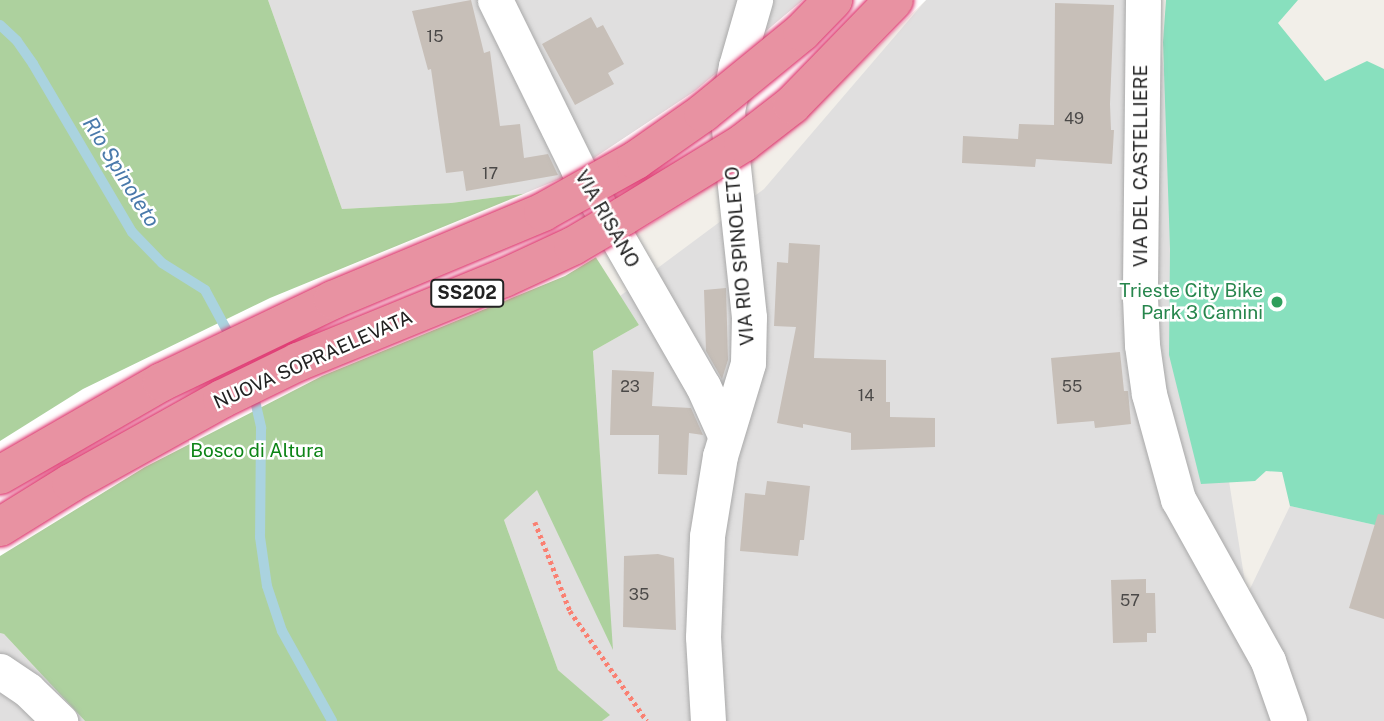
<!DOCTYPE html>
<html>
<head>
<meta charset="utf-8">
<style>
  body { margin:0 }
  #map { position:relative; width:1384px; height:721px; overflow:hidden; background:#f2efe9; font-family:"Public Sans",sans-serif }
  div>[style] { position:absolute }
  .residential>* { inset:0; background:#e0dfdf }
  .forest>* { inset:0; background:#add19e }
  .pitch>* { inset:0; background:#88e0be }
  .pier>* { inset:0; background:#fff }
  .stream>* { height:10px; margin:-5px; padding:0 5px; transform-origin:5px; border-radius:5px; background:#aad3df }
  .building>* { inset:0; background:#c7bfb8 }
  .path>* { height:4.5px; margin-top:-2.25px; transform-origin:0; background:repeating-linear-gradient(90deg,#fa8072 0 3.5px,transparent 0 7px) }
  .roads { filter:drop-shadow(0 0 2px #a9a9a9) drop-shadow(0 0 2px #a9a9a9) }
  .street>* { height:35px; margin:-17.5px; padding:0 17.5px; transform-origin:17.5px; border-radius:17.5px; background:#fff }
  .bridges { filter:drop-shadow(0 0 2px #dc2a67) drop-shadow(0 0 2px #dc2a67) }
  .highway-bridge>* { height:38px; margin:-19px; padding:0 19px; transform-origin:19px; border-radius:19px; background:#e892a2 }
  .dots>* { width:19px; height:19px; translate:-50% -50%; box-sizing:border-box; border:4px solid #fff; border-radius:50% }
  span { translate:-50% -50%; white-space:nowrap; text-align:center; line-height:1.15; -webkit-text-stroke:5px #fff; paint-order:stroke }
  .number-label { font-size:16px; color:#4b4948 }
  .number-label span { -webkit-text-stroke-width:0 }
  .shield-label span { padding:2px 5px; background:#fff; border:2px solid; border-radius:5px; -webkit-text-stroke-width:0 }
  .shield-label { font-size:18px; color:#222; font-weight:700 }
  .street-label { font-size:19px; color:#222 }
  .leisure-label { font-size:19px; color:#27864d }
  .right { translate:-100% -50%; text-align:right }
  .park-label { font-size:19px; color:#0c8416 }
  .water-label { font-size:21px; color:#4a7aab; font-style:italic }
</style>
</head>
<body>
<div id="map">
  <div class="residential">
    <div style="clip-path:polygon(268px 0,803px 0,695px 91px,567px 176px,553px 190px,451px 203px,342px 209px)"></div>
    <div style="clip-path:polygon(926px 0,1153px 0,1247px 595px,1290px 506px,1384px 527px,1384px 721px,602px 721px,609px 715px,558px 670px,504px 520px,537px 489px,612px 647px,593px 351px,639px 325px,620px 296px,764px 189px)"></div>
    <div style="clip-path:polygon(0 633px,4px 634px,85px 721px,0 721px)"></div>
  </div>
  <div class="forest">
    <div style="clip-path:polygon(0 0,268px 0,342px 209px,451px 203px,553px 190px,639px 325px,593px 351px,613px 650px,537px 490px,504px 520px,558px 670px,610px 715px,602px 721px,85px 721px,4px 634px,0 633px)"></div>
  </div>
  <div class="pitch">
    <div style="clip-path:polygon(1166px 0,1298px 0,1278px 23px,1325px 81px,1367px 61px,1384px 69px,1384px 527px,1290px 506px,1282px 472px,1266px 471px,1255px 481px,1201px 484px,1169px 355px,1170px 249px,1163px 42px)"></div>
  </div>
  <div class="pier">
    <div style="clip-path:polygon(803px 0,926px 0,806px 116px,687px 202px,565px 276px,322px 376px,145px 467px,0 556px,0 441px,83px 389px,270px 298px,567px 176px,695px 91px)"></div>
  </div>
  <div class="stream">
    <div style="left:0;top:25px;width:23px;rotate:43deg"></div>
    <div style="left:17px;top:41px;width:28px;rotate:55deg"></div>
    <div style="left:33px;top:64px;width:195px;rotate:59.5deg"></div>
    <div style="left:132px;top:232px;width:43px;rotate:45.9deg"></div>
    <div style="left:162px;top:263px;width:51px;rotate:32.1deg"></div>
    <div style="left:205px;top:290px;width:57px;rotate:61.6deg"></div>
    <div style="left:253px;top:392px;width:37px;rotate:77deg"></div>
    <div style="left:261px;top:428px;width:109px;rotate:90.5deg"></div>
    <div style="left:260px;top:537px;width:49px;rotate:81.9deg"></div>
    <div style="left:267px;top:586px;width:47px;rotate:71.6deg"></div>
    <div style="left:282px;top:631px;width:103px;rotate:60.9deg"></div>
  </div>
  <div class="building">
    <div style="clip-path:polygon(471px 0,484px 53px,490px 51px,500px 126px,520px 124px,524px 158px,548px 154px,558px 175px,466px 191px,463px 171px,446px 173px,431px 69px,428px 70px,412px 11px)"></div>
    <div style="clip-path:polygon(1055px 3px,1114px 5px,1110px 104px,1111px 130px,1114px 130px,1112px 164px,1036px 159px,1035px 167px,962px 163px,963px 136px,1018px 139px,1019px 124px,1054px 125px)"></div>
    <div style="clip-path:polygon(591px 17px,597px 28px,603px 25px,624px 64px,608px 73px,614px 84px,575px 105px,542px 44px)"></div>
    <div style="clip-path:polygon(789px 243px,820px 245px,814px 358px,886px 360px,886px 402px,890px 402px,890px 417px,935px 418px,935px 447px,851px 450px,851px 433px,803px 424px,803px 428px,777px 423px,796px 327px,774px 326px,777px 262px,788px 263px)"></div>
    <div style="clip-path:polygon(726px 288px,728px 360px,722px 379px,706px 351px,704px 290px)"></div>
    <div style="clip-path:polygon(1120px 352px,1124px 391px,1128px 391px,1131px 424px,1095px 428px,1094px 421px,1057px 424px,1051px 358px)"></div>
    <div style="clip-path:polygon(612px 370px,654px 372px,652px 406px,691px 408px,703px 435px,689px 433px,687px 475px,658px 474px,659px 435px,610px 435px)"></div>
    <div style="clip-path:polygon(767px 481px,810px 486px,804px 540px,800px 540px,798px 556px,740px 551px,745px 493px,765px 495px)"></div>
    <div style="clip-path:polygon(1378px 514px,1384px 515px,1384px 619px,1349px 608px)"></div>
    <div style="clip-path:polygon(658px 554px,674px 558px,676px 630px,623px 627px,624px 556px)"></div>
    <div style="clip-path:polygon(1146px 579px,1146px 593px,1155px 593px,1156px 633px,1147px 633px,1147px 642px,1113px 643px,1111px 580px)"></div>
  </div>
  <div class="path">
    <div style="left:535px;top:522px;width:96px;rotate:68.5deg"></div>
    <div style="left:570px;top:611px;width:134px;rotate:55deg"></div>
  </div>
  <div class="roads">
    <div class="street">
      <div style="left:495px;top:0;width:188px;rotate:63.8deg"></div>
      <div style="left:578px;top:169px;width:250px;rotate:60.1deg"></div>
      <div style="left:703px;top:386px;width:54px;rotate:65.8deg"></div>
      <div style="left:1143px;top:0;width:297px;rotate:90.6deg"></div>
      <div style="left:1140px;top:297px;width:48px;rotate:87.6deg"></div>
      <div style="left:1142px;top:345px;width:49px;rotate:81.9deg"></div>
      <div style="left:1149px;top:394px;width:109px;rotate:74.6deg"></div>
      <div style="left:1178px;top:499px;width:185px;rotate:60.9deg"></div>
      <div style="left:1268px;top:661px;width:64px;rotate:70.7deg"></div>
      <div style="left:0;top:671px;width:34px;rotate:34deg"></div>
      <div style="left:28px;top:690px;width:45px;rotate:44.1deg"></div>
      <div style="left:708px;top:721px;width:84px;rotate:-93.4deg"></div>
      <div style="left:703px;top:637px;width:101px;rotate:-87.7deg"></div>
      <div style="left:707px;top:536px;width:81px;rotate:-80.8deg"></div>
      <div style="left:720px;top:456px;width:97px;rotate:-73.2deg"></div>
      <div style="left:748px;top:363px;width:46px;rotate:-88.8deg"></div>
      <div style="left:749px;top:317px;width:207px;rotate:-96.1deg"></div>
      <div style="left:727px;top:111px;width:46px;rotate:-78.7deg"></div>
      <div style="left:736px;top:66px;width:69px;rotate:-73.9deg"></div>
    </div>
  </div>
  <div class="bridges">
    <div class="highway-bridge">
      <div style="left:0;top:475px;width:187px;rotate:-29.9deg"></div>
      <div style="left:162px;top:382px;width:190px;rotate:-25.6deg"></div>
      <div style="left:333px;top:300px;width:228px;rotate:-22.7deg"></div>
      <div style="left:543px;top:212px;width:107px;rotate:-29.2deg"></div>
      <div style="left:636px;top:160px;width:82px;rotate:-35deg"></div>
      <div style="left:703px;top:113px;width:128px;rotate:-39.3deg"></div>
      <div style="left:802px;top:32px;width:45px;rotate:-45.9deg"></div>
      <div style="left:0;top:527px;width:84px;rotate:-31.8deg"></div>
      <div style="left:71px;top:483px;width:173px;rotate:-29.1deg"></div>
      <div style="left:222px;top:399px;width:85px;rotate:-26deg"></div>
      <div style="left:298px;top:362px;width:222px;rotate:-22.2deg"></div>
      <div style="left:504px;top:278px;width:76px;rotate:-24.9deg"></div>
      <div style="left:573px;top:246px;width:59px;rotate:-30.5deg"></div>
      <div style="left:624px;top:216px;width:140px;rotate:-31.5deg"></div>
      <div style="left:743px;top:143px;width:62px;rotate:-37.8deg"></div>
      <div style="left:792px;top:105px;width:146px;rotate:-45.8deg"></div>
    </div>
  </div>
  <div class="dots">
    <div style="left:1277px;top:302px;background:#2e9e5b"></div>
  </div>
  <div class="number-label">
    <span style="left:435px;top:37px">15</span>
    <span style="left:1074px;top:119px">49</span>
    <span style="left:490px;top:174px">17</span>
    <span style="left:630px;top:387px">23</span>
    <span style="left:1072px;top:387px">55</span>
    <span style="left:866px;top:396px">14</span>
    <span style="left:639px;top:595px">35</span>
    <span style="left:1130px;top:601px">57</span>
  </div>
  <div class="shield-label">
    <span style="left:467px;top:293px">SS202</span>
  </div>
  <div class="street-label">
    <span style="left:1141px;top:166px;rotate:-90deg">VIA DEL CASTELLIERE</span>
    <span style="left:607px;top:219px;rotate:60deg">VIA RISANO</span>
    <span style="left:740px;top:256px;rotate:-95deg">VIA RIO SPINOLETO</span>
    <span style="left:313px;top:360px;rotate:-24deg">NUOVA SOPRAELEVATA</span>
  </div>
  <div class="leisure-label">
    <span class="right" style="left:1263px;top:302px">Trieste City Bike<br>Park 3 Camini</span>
  </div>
  <div class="park-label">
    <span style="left:257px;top:451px">Bosco di Altura</span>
  </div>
  <div class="water-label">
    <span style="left:121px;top:172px;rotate:58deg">Rio Spinoleto</span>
  </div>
</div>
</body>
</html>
